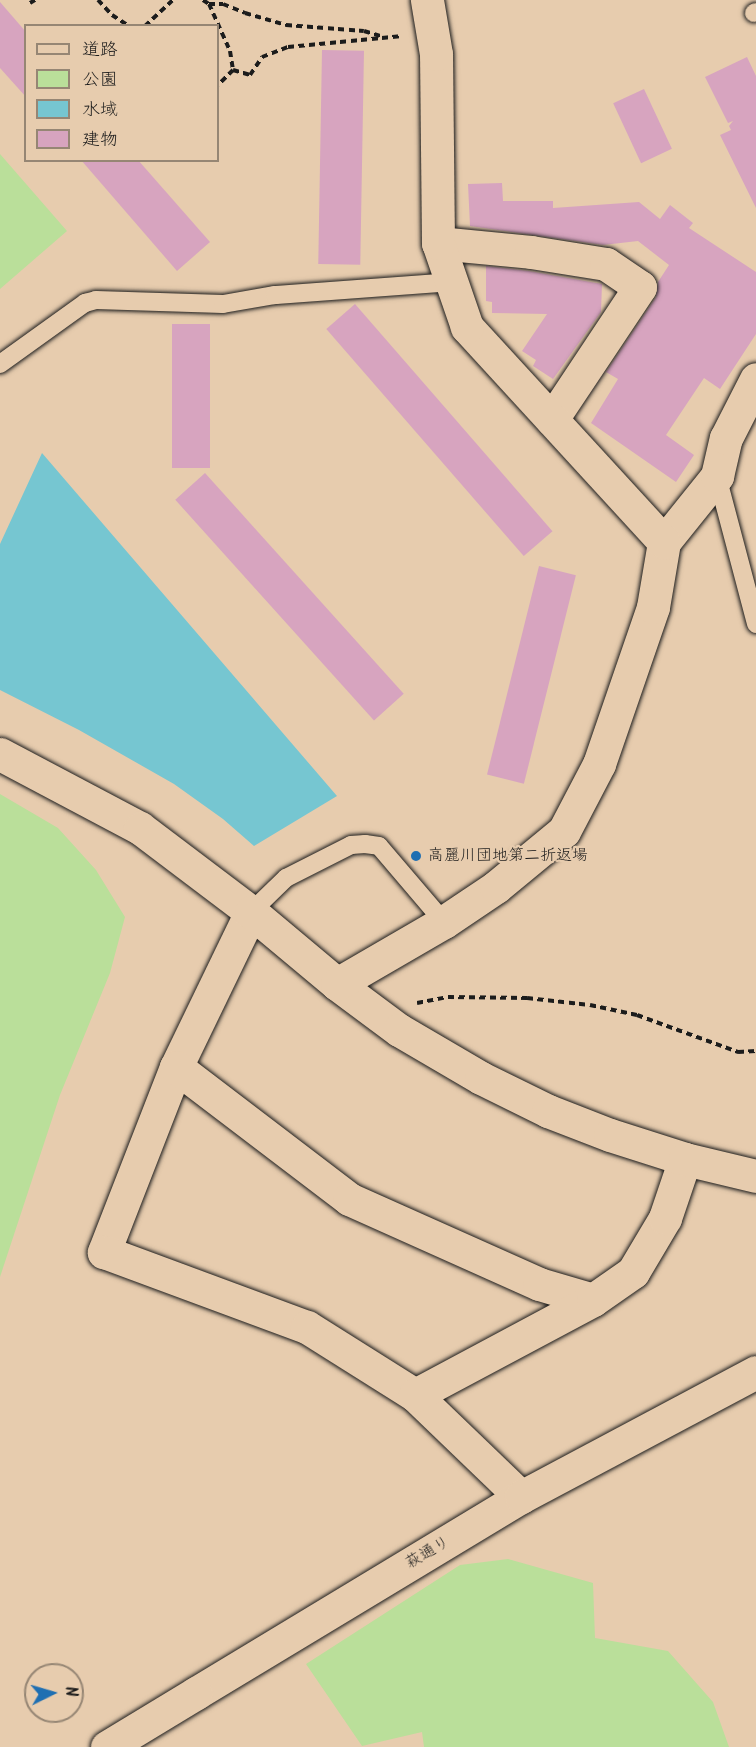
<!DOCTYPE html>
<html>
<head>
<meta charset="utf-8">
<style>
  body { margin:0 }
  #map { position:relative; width:756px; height:1747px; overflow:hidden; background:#e7ccae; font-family:Kalam,"Klee One",sans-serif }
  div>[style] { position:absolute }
  .green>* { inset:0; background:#badf9a }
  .water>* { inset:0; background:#76c6d1 }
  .building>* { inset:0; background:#d7a4bf; transform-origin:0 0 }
  .path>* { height:4px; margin-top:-2px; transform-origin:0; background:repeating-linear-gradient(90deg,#1c1c1c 0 6px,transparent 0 10.5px) }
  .roads { filter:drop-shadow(0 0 2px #1c1c1c) drop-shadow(0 0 2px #1c1c1c) }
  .lane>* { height:18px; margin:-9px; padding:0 9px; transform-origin:9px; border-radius:9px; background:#e7ccae }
  .street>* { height:33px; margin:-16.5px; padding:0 16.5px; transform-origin:16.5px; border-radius:16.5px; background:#e7ccae }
  .secondary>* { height:33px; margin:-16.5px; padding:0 16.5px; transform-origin:16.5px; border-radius:16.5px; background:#e7ccae }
  .dots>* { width:16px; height:16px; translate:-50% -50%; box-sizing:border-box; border:3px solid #e7ccae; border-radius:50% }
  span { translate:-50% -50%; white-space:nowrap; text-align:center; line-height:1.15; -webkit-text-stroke:4.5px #e7ccae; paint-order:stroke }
  .poi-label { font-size:16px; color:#1c1c1c }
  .left { translate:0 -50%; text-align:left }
  .street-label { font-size:16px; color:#1c1c1c }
  .legend { position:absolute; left:24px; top:24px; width:195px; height:138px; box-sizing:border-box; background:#e7ccae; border:2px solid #968674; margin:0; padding:8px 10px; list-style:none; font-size:18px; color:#1c1c1c }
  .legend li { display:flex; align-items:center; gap:12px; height:30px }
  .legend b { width:30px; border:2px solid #968674 }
  .north { position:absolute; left:24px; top:1663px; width:60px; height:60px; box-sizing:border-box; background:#e7ccae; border:2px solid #968674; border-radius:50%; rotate:85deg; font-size:16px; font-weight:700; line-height:24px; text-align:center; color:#1c1c1c }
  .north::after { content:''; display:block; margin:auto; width:21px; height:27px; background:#1f6fb2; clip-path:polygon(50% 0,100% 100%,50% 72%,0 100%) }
</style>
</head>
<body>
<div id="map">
  <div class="green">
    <div style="clip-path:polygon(0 154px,67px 231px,0 289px)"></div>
    <div style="clip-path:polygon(0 794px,58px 828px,96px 870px,125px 917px,110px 973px,60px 1095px,0 1277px)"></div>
    <div style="clip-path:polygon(508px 1559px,593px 1583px,595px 1638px,668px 1651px,713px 1702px,729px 1747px,424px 1747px,422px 1732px,362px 1746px,306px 1664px,460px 1565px)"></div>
  </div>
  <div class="water">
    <div style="clip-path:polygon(42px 453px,337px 796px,254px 846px,223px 819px,174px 784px,79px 730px,0 690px,0 544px)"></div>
  </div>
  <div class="building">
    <div style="clip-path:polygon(0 2px,26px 32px,26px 97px,0 68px)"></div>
    <div style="left:322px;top:50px;width:42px;height:214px;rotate:1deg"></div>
    <div style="clip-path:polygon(747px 57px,756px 76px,756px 208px,720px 135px,731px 130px,729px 126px,733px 121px,728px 123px,705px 77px)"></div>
    <div style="left:644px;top:89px;width:66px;height:34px;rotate:65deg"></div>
    <div style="clip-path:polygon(81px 160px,138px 160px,210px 242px,177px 271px)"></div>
    <div style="clip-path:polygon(502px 183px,503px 201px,553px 201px,553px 208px,639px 202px,660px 219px,670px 205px,693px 223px,689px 228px,756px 272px,756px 334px,720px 389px,704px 378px,666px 435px,694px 455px,676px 482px,591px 423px,618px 379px,606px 372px,656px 297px,658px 282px,669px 265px,638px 241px,603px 245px,470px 226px,468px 184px)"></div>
    <div style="clip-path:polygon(486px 266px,529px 271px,602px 284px,601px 312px,553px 379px,533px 366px,536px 360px,522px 351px,547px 314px,492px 313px,492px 302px,486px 301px)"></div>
    <div style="left:355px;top:304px;width:301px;height:38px;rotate:49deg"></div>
    <div style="left:172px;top:324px;width:38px;height:144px"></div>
    <div style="left:205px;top:473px;width:297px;height:40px;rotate:48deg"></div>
    <div style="left:539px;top:566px;width:38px;height:215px;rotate:14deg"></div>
  </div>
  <div class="path">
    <div style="left:98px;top:0;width:21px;rotate:47deg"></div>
    <div style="left:112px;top:15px;width:20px;rotate:33deg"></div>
    <div style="left:203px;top:0;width:7px;rotate:34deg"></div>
    <div style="left:209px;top:4px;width:51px;rotate:65.9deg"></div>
    <div style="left:230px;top:51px;width:19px;rotate:81deg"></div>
    <div style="left:233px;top:70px;width:21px;rotate:135deg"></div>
    <div style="left:30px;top:3px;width:6px;rotate:-31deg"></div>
    <div style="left:209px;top:4px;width:14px"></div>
    <div style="left:223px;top:4px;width:24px;rotate:22deg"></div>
    <div style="left:245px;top:13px;width:43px;rotate:16.3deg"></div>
    <div style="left:286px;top:25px;width:78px;rotate:4.4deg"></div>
    <div style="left:364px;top:31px;width:21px;rotate:17deg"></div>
    <div style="left:145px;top:26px;width:38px;rotate:-43deg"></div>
    <div style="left:233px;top:70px;width:18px;rotate:16deg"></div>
    <div style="left:250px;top:75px;width:22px;rotate:-56deg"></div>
    <div style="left:262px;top:57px;width:28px;rotate:-21deg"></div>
    <div style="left:288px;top:47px;width:115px;rotate:-5.5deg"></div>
    <div style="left:417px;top:1003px;width:32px;rotate:-11deg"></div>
    <div style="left:448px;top:997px;width:79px;rotate:0.7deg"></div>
    <div style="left:527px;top:998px;width:63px;rotate:6.3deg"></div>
    <div style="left:590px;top:1005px;width:48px;rotate:12deg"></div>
    <div style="left:637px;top:1015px;width:108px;rotate:20.1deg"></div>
    <div style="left:738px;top:1052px;width:18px;rotate:-3deg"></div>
  </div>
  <div class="roads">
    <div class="lane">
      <div style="left:754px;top:13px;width:2px;rotate:-27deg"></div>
      <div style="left:0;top:364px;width:105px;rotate:-35.7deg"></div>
      <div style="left:85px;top:303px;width:11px;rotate:-15deg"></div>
      <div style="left:96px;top:300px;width:127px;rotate:1.8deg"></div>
      <div style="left:223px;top:304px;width:53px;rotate:-9.8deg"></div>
      <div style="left:275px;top:295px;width:176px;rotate:-4.2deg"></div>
      <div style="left:717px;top:476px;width:153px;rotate:75.2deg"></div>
      <div style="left:251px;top:912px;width:49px;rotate:-44.2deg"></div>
      <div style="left:286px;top:878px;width:73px;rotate:-26.9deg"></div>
      <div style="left:351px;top:845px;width:14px;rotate:-4deg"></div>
      <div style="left:365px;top:844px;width:14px;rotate:8deg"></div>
      <div style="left:379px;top:846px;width:100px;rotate:49.5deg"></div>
    </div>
    <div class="street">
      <div style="left:438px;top:243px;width:93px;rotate:5.5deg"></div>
      <div style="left:531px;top:252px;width:76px;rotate:9.1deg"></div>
      <div style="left:606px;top:264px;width:41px;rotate:34.1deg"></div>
      <div style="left:640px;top:287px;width:159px;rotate:123.7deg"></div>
      <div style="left:664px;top:542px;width:85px;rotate:-51.2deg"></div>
      <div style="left:717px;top:476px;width:39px;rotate:-77deg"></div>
      <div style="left:726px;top:438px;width:66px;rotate:-63deg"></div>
      <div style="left:251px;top:912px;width:172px;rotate:115.8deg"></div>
      <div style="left:176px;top:1067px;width:199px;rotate:111.3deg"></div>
      <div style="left:104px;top:1252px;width:216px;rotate:20.3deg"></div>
      <div style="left:307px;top:1327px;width:128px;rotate:32.2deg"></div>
      <div style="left:415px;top:1395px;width:147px;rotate:43.9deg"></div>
      <div style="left:176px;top:1067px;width:218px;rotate:37.3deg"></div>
      <div style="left:349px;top:1199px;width:208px;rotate:24.1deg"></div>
      <div style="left:539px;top:1284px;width:56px;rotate:16.5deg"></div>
      <div style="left:415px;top:1395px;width:202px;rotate:-28.1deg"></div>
      <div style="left:593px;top:1300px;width:49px;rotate:-35deg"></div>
      <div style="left:633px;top:1272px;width:63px;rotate:-59.3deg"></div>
      <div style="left:665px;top:1218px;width:62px;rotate:-71.3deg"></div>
      <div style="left:196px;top:1693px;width:380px;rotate:-31.1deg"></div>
      <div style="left:521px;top:1497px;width:266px;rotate:-28deg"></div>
    </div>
    <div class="secondary">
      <div style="left:0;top:754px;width:158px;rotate:27.9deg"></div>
      <div style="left:140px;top:828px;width:139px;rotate:37.1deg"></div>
      <div style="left:251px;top:912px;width:112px;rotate:39.9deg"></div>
      <div style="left:337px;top:984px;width:77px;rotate:36.6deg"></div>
      <div style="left:399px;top:1030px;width:95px;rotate:30.3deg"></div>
      <div style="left:481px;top:1078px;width:75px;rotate:26.2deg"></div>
      <div style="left:548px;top:1111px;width:66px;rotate:21.2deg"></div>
      <div style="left:610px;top:1135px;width:79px;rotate:17.7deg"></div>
      <div style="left:685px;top:1159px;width:73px;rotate:13.5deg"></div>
      <div style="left:337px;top:984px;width:124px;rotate:-30.1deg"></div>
      <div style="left:444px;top:922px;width:63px;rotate:-33.9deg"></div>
      <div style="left:496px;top:887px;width:88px;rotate:-39.5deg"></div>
      <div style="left:564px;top:831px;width:76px;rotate:-62.4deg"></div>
      <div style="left:599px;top:764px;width:166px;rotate:-71deg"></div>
      <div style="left:653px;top:607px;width:66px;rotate:-80.4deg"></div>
      <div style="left:664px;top:542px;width:292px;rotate:-132.5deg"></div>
      <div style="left:467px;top:327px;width:89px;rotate:-109deg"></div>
      <div style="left:438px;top:243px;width:189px;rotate:-90.6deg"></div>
      <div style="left:436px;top:54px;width:55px;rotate:-99.5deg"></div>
      <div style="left:107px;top:1747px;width:104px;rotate:-31.2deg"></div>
    </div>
  </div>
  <div class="dots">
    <div style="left:416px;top:856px;background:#1f6fb2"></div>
  </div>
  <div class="poi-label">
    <span class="left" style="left:428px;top:856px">高麗川団地第二折返場</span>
  </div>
  <div class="street-label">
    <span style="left:428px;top:1553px;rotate:-31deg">萩通り</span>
  </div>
  <ul class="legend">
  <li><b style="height:8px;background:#e7ccae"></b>道路</li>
  <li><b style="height:16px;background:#badf9a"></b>公園</li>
  <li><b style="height:16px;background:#76c6d1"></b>水域</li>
  <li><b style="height:16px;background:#d7a4bf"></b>建物</li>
  </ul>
  <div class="north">N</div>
</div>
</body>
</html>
